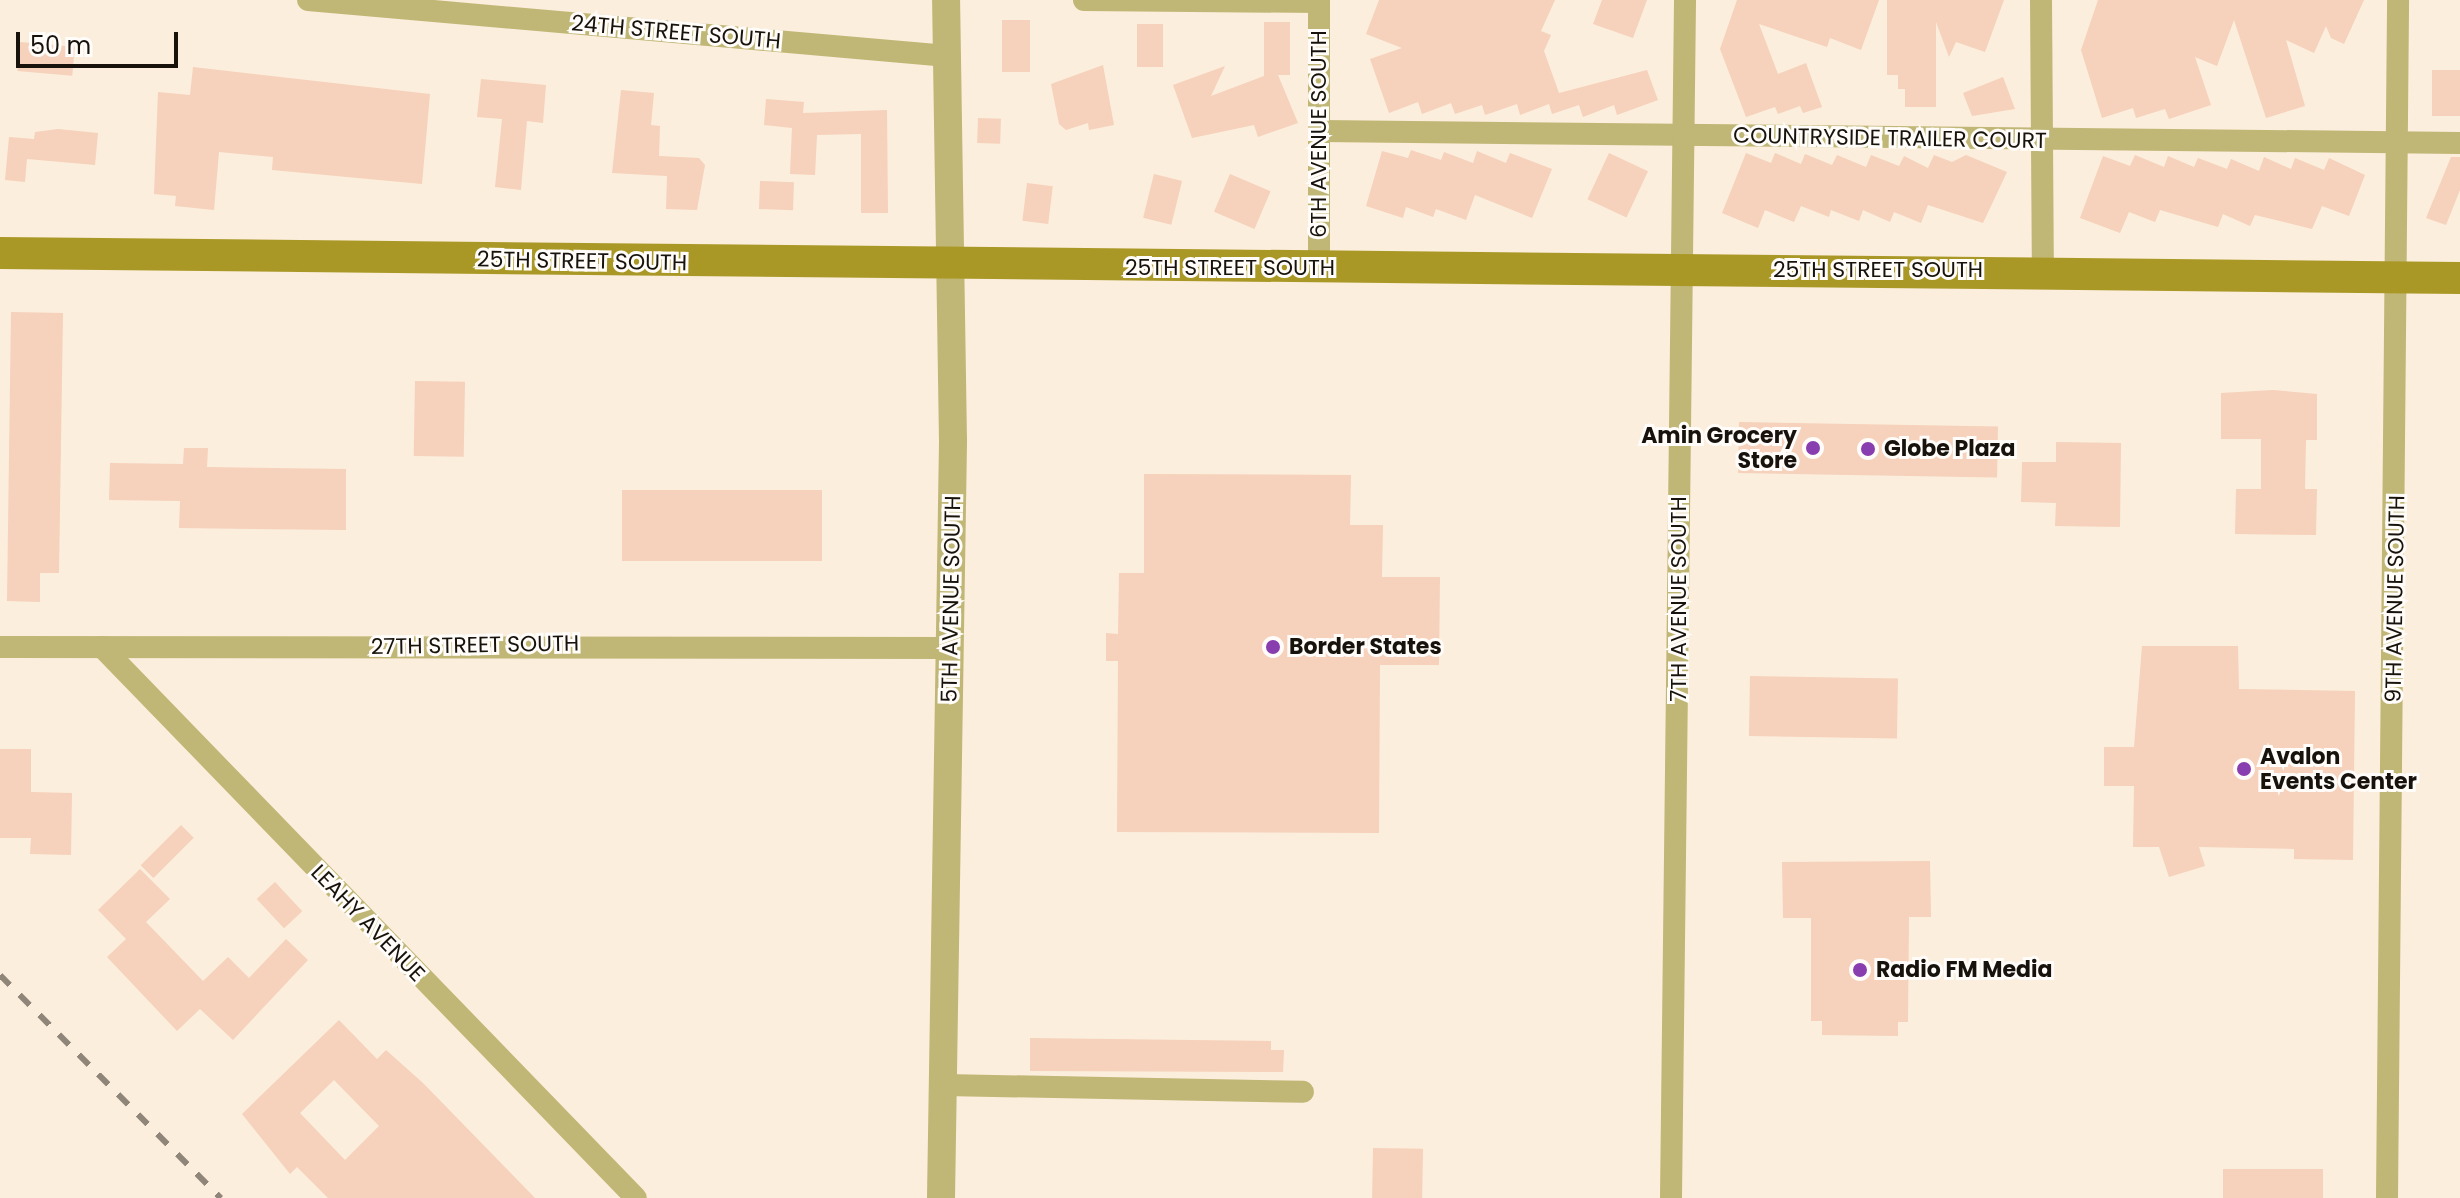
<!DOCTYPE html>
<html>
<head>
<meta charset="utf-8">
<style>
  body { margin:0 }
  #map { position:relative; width:2460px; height:1198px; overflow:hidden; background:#fbeedc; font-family:Poppins,sans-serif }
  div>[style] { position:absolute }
  .building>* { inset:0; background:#f6d1bb; transform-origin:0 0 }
  .minor>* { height:22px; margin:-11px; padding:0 11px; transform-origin:11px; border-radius:11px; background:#c0b675 }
  .tertiary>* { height:28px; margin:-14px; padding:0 14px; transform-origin:14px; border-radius:14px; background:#c0b675 }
  .secondary>* { height:32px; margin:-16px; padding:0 16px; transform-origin:16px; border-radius:16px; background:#aa9826 }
  .rail>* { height:6px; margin-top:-3px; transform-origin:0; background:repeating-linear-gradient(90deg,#8f8579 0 14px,transparent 0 28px) }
  .dots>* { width:22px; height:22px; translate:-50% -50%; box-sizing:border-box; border:4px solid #fffcf9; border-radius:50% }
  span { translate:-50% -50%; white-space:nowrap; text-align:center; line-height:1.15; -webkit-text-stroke:6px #fffcf9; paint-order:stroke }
  .street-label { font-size:22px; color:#17120c }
  .poi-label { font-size:22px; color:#17120c; font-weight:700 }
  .right { translate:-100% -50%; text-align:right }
  .left { translate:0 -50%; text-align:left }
  .scale { position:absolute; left:16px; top:32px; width:162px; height:36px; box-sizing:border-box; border:4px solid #17120c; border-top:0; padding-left:10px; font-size:24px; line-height:28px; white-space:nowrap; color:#17120c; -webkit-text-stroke:6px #fffcf9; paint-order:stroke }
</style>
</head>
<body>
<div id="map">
  <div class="building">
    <div style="clip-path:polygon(1379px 0,1555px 0,1541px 31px,1551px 35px,1544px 51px,1559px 93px,1647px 70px,1658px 100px,1617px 115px,1614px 105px,1583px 117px,1579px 105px,1552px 114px,1549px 104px,1520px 115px,1517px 104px,1485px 115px,1482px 105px,1455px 114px,1451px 103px,1422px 114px,1418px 102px,1389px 113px,1370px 59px,1402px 48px,1366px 34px)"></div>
    <div style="clip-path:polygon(1602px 0,1647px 0,1633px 38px,1593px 24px)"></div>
    <div style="clip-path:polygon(1737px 0,1879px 0,1861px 50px,1830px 38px,1827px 47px,1759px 24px,1778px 74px,1806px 63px,1822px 107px,1803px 113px,1800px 106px,1778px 114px,1775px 107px,1746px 117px,1720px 49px)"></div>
    <div style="clip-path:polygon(1887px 0,2004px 0,1985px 52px,1956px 42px,1949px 57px,1936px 22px,1936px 107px,1905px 107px,1905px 89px,1898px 89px,1898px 75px,1887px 75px)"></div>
    <div style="clip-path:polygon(2098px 0,2364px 0,2344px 44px,2331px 38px,2326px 26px,2314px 53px,2286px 40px,2305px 106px,2266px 118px,2234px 20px,2217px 66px,2195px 57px,2211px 105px,2169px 119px,2165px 109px,2136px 118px,2133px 108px,2102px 118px,2081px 50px)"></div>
    <div style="left:1002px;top:20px;width:28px;height:52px"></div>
    <div style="clip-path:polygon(1264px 22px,1290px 22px,1290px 75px,1278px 75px,1298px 123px,1258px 137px,1254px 125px,1192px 138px,1173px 85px,1225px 66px,1211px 96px,1264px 76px)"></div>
    <div style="left:1137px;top:24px;width:26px;height:43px"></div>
    <div style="left:20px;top:42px;width:55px;height:29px;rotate:5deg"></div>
    <div style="clip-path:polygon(1103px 65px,1114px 125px,1089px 130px,1088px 123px,1066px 130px,1059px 124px,1051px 84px)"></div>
    <div style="clip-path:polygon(193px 67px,430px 94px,422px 184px,272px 170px,273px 157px,219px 152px,214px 210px,175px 206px,176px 196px,154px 194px,158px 92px,190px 95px)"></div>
    <div style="left:2432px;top:70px;width:28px;height:46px"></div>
    <div style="clip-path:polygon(2003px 77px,2015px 109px,1972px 116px,1963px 93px)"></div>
    <div style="clip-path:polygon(481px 79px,546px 85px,543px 123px,527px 121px,521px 190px,495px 187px,502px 119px,477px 117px)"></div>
    <div style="clip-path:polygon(621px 90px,654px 93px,651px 125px,660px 126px,659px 156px,699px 158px,705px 165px,697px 210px,666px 209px,667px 176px,612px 173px)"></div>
    <div style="clip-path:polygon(766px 99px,804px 102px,803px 113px,887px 110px,888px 213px,861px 213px,861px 134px,817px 135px,815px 175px,790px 174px,792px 128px,764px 125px)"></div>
    <div style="left:978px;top:118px;width:23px;height:25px;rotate:2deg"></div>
    <div style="clip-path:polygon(58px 129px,98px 133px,95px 165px,27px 159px,25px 182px,5px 180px,9px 137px,34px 139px,35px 132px)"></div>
    <div style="clip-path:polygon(1411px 150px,1441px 160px,1444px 152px,1473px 163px,1477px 151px,1506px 163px,1510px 153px,1552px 169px,1532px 218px,1475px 195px,1466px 220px,1436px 209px,1433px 217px,1406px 207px,1403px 218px,1366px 206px,1382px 151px,1408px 158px)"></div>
    <div style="left:1609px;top:153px;width:43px;height:51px;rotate:25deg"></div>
    <div style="clip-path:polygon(1746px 153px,1771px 163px,1775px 153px,1801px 164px,1805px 154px,1832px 165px,1837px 155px,1866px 167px,1871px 155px,1899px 166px,1904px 156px,1928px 168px,1934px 155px,1952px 162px,1966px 155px,2007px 172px,1983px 223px,1928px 205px,1921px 223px,1894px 212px,1890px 222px,1863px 210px,1859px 221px,1831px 210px,1829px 217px,1801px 206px,1794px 222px,1765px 210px,1758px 228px,1722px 213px)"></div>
    <div style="clip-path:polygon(2135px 155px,2164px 167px,2168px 156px,2194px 167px,2198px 158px,2227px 169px,2231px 159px,2259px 171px,2264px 157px,2291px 169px,2295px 158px,2324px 170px,2329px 158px,2365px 175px,2349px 216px,2322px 206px,2312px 229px,2255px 215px,2250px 226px,2223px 214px,2218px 227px,2160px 210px,2155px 222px,2129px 212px,2120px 233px,2080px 218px,2103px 156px,2130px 166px)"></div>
    <div style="clip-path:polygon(2451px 157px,2460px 157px,2460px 190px,2446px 225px,2426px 218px)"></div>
    <div style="left:1154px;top:174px;width:29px;height:45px;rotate:14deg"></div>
    <div style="left:1230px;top:174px;width:44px;height:41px;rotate:23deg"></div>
    <div style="left:760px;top:181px;width:34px;height:28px;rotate:2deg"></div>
    <div style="left:1027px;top:183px;width:26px;height:38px;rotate:7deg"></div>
    <div style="clip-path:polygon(11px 312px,63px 313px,59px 573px,40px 573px,40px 602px,7px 601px)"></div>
    <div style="left:415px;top:381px;width:50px;height:75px;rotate:1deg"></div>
    <div style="clip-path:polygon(2273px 390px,2317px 394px,2317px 440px,2306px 440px,2305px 489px,2317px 489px,2316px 535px,2235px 534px,2236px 489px,2261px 489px,2261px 439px,2221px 439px,2221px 393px)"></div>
    <div style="left:1739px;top:422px;width:259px;height:51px;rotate:1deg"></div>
    <div style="clip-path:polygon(2056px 442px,2121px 443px,2120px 527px,2055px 526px,2056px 503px,2021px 502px,2022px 462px,2056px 462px)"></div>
    <div style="clip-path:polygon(184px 448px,208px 448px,207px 467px,346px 469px,346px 530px,179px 528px,180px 501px,109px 500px,110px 463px,183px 464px)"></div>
    <div style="clip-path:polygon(1144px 474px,1351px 475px,1350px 525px,1383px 525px,1382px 577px,1440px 577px,1439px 665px,1380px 665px,1379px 833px,1117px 832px,1118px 661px,1106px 661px,1106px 633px,1118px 634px,1119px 573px,1144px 573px)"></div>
    <div style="left:622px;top:490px;width:200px;height:71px"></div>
    <div style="clip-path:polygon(2142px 646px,2238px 646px,2239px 689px,2355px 691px,2353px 860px,2294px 859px,2294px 849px,2199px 847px,2205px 866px,2169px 877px,2159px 847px,2133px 847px,2134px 786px,2104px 786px,2104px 747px,2134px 747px)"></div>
    <div style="left:1750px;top:676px;width:148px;height:60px;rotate:1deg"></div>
    <div style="clip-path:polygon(0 749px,31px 749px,31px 792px,72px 793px,71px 855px,30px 854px,31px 838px,0 838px)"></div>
    <div style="left:181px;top:825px;width:18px;height:57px;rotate:45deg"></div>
    <div style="clip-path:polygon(1930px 861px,1931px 917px,1909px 917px,1908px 1022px,1898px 1022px,1898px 1036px,1822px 1035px,1822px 1021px,1811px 1021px,1811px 918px,1783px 918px,1782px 862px)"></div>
    <div style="clip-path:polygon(140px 869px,170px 899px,146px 922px,203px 981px,228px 957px,249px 978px,286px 939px,308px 960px,233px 1040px,200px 1009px,177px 1031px,107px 957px,126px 939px,98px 910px)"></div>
    <div style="left:275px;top:882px;width:40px;height:25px;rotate:47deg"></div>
    <div style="clip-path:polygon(evenodd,339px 1020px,377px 1059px,386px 1050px,423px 1083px,535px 1198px,328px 1198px,297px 1167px,290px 1174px,242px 1114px,339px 1020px,334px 1080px,379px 1126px,345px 1160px,300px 1113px,334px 1080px)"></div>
    <div style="clip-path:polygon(1030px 1038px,1271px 1041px,1271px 1050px,1284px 1050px,1283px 1072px,1030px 1071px)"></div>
    <div style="left:1373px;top:1148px;width:50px;height:50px;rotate:1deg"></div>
    <div style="left:2223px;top:1169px;width:100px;height:29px"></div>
  </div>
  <div class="minor">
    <div style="left:308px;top:0;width:642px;rotate:5deg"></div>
    <div style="left:1084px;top:0;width:235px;rotate:0.5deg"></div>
    <div style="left:2041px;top:0;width:270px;rotate:89.6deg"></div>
    <div style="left:1321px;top:131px;width:1139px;rotate:0.6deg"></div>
    <div style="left:1319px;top:268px;width:268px;rotate:-90deg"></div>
    <div style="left:0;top:647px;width:951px;rotate:0.06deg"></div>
    <div style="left:102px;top:647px;width:767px;rotate:45.9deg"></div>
    <div style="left:945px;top:1085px;width:358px;rotate:1.1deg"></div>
    <div style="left:1671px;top:1198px;width:1198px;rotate:-89.33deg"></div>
    <div style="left:2387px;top:1198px;width:1198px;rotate:-89.47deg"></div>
  </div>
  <div class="tertiary">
    <div style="left:941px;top:1198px;width:757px;rotate:-89.09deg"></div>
    <div style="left:953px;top:441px;width:441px;rotate:-90.9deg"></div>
  </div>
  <div class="secondary">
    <div style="left:0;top:253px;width:2460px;rotate:0.58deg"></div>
  </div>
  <div class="rail">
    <div style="left:0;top:975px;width:314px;rotate:45.3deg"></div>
  </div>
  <div class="dots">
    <div style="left:1813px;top:448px;background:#893eaf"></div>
    <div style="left:1868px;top:449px;background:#893eaf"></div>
    <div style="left:1273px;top:647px;background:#893eaf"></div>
    <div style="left:2244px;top:769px;background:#893eaf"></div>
    <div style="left:1860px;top:970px;background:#893eaf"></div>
  </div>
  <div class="street-label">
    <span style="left:676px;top:32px;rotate:5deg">24TH STREET SOUTH</span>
    <span style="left:1319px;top:134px;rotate:-90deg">6TH AVENUE SOUTH</span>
    <span style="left:1890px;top:138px;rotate:1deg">COUNTRYSIDE TRAILER COURT</span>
    <span style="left:582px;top:261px;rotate:1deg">25TH STREET SOUTH</span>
    <span style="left:1230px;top:268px">25TH STREET SOUTH</span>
    <span style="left:1878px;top:270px">25TH STREET SOUTH</span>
    <span style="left:951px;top:599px;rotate:-89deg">5TH AVENUE SOUTH</span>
    <span style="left:1679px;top:599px;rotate:-90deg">7TH AVENUE SOUTH</span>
    <span style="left:2395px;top:599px;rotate:-89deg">9TH AVENUE SOUTH</span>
    <span style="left:475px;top:645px;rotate:-1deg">27TH STREET SOUTH</span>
    <span style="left:368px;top:923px;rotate:46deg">LEAHY AVENUE</span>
  </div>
  <div class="poi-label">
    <span class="right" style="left:1797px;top:448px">Amin Grocery<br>Store</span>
    <span class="left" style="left:1884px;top:449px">Globe Plaza</span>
    <span class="left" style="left:1289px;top:647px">Border States</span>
    <span class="left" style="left:2260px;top:769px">Avalon<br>Events Center</span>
    <span class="left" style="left:1876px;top:970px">Radio FM Media</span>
  </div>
  <div class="scale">50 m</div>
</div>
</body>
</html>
